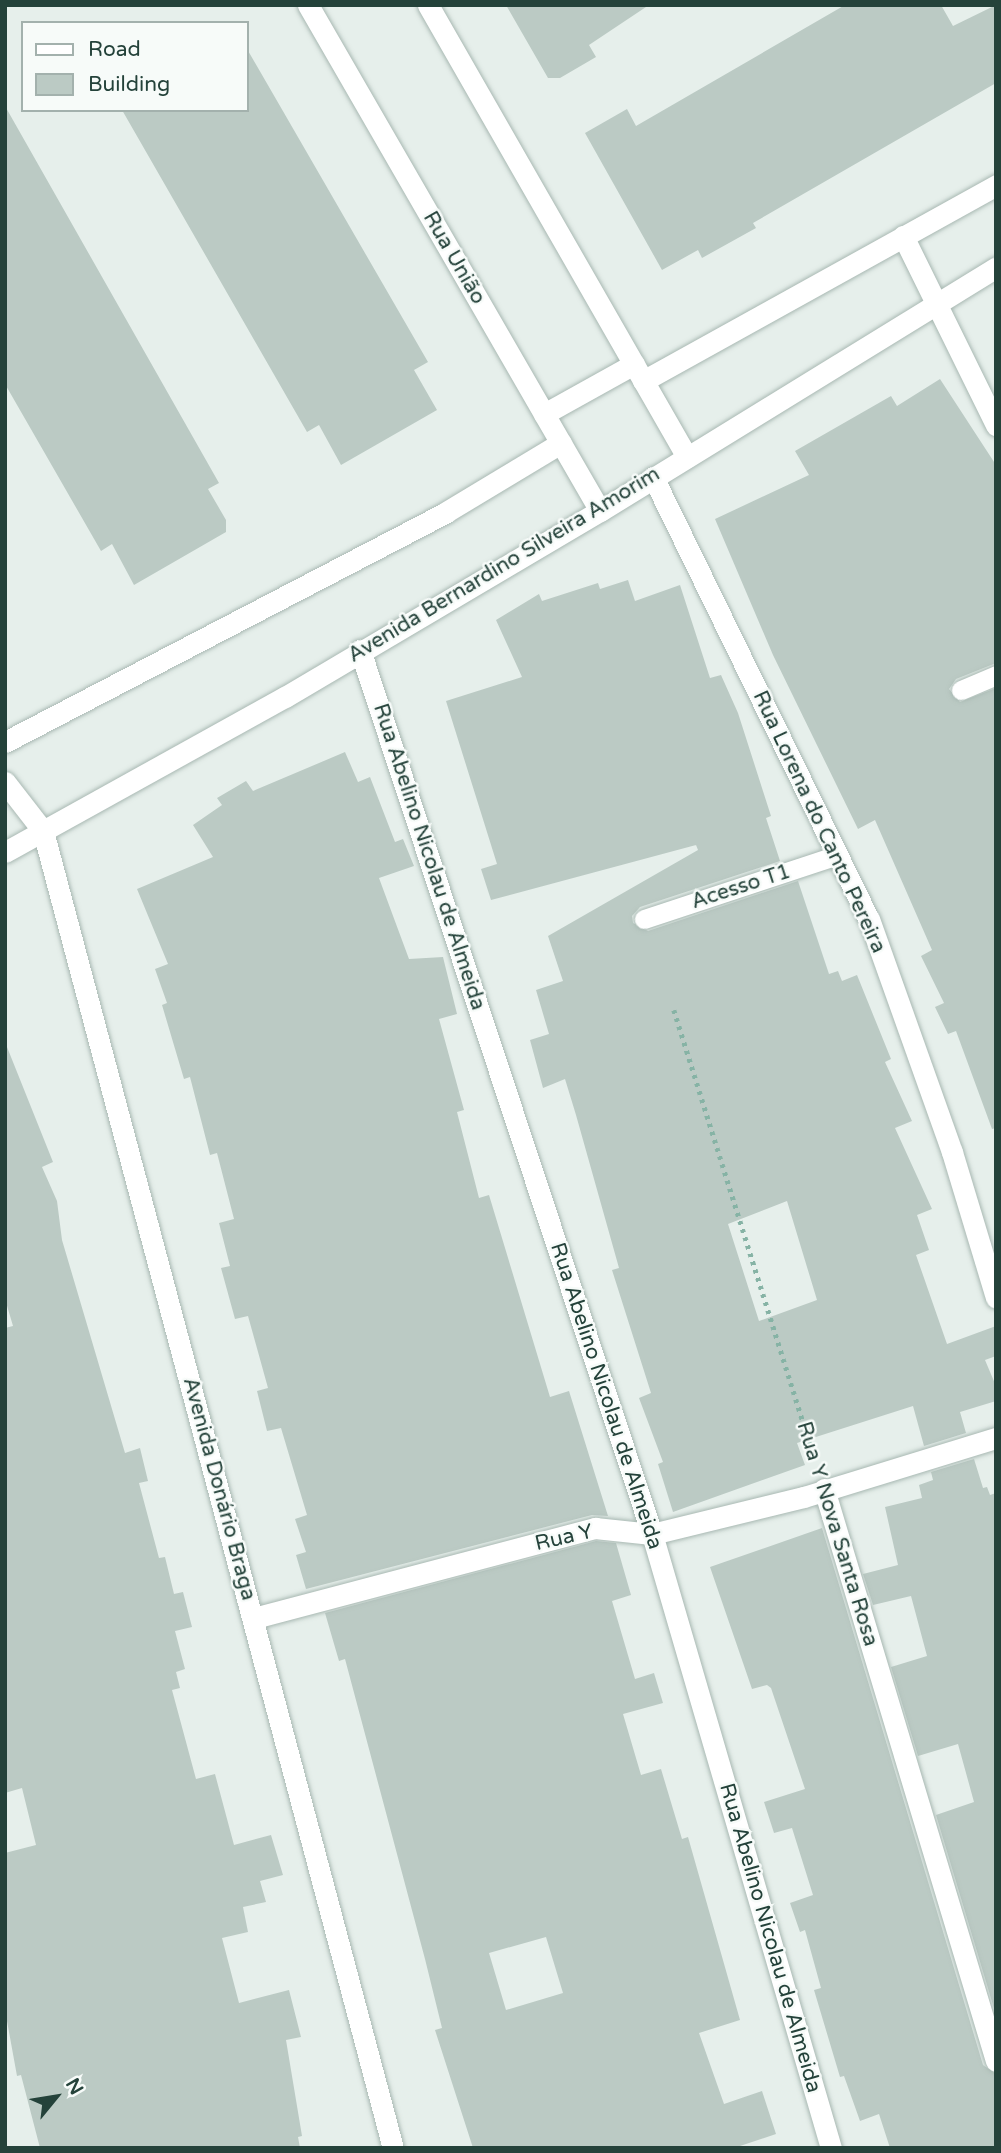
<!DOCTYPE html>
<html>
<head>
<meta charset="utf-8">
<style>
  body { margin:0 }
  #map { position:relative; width:1001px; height:2153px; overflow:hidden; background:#e6efeb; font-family:"Varela Round",sans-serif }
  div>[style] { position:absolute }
  .building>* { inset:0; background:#bbcac4 }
  .path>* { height:4.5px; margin-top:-2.25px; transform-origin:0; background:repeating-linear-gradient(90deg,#86b3a5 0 3.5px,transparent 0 8.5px) }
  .roads { filter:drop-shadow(0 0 2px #a8b8b2) drop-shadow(0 0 2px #a8b8b2) }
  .lane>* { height:19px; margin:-9.5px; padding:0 9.5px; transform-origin:9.5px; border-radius:9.5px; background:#fff }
  .street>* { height:21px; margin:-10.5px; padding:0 10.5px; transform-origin:10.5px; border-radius:10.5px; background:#fff }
  .secondary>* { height:21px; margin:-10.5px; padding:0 10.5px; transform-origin:10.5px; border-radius:10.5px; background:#fff }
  span { translate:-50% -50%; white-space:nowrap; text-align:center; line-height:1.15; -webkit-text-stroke:5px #f7fbf9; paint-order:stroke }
  .street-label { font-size:21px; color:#24423a }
  .frame { position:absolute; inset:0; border:7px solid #24423a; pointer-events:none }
  .legend { position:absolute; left:21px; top:21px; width:228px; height:91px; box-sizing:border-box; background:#f7fbf9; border:2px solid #a3b1ad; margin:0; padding:9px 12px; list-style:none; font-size:21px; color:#24423a }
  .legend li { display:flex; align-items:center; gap:14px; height:35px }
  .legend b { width:35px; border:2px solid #a3b1ad }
  .north { position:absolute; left:21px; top:2062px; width:70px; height:70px; -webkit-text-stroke:5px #f7fbf9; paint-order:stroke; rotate:60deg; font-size:19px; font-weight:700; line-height:28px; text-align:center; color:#24423a }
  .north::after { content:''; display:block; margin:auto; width:24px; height:32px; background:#24423a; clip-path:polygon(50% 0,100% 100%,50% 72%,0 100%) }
</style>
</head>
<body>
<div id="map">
  <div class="building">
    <div style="clip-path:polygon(506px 5px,649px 5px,589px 45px,596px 57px,560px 78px,548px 78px)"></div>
    <div style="clip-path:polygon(845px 5px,941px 5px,953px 26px,996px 5px,996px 83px,753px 223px,756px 228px,702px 258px,698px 250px,662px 270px,585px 133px,627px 109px,636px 126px)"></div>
    <div style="clip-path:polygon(247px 49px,428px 362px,414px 370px,437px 410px,341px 465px,319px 425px,307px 432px,122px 110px,247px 110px)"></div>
    <div style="clip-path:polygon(5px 106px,219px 483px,208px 489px,226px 520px,226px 532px,134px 585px,112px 544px,101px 551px,5px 384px)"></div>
    <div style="clip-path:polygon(940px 379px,996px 465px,996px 663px,956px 679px,949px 689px,960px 702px,996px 688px,996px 1128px,992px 1129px,956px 1031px,948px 1034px,935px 1007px,944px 1003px,921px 956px,932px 950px,875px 820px,858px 829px,773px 655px,715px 519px,809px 475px,795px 451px,891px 396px,897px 406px)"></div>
    <div style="clip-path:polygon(evenodd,628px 580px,635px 601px,680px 585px,710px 678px,721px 675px,738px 713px,771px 816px,766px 818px,780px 861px,640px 907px,632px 916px,633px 923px,648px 931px,798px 881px,829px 974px,838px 971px,842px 981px,857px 975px,891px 1059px,885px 1062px,912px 1121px,895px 1128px,932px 1209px,917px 1215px,929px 1250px,916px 1255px,947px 1344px,996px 1326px,996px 1356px,985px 1360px,996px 1386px,996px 1401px,960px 1412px,966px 1433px,924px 1446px,913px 1406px,797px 1443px,805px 1465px,673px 1512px,658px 1464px,663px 1462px,639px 1398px,651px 1393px,612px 1270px,619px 1268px,576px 1115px,565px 1079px,543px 1088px,530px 1040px,549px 1034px,536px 990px,563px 981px,548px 936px,698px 850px,696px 845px,491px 900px,481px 869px,497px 864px,446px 701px,522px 677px,496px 620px,539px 594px,542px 601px,598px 583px,600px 589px,628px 580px,787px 1201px,817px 1300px,759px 1321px,728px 1224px,787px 1201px)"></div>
    <div style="clip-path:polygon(345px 752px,358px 782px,370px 777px,395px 842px,403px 839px,414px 866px,379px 878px,409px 959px,443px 957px,457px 1014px,439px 1019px,464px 1110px,457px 1112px,479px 1198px,489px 1195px,550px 1397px,569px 1391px,608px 1516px,592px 1515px,306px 1589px,296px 1555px,306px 1552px,295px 1519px,307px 1515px,281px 1428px,267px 1431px,257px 1391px,268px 1388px,248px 1316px,235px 1319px,221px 1268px,230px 1266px,219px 1223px,234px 1219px,217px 1153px,210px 1155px,190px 1077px,184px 1079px,162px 1005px,167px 1003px,155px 969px,168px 964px,137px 889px,213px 857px,193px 825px,222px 805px,217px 798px,246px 781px,253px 791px)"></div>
    <div style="clip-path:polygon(5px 1042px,53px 1162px,42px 1167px,57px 1201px,62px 1240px,125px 1453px,140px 1448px,148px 1481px,139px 1483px,159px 1558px,165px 1557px,174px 1594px,183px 1592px,192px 1627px,175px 1631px,185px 1669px,176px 1672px,180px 1688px,172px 1690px,196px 1779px,215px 1774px,234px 1845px,271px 1835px,283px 1875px,260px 1881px,266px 1902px,243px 1907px,248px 1932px,222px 1938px,239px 2003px,289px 1990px,301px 2037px,286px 2040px,302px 2136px,298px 2137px,300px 2148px,40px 2148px,21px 2075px,17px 2076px,5px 2010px,5px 1853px,36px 1845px,22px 1788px,5px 1793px,5px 1328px,13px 1326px,5px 1299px)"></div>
    <div style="clip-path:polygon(974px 1459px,983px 1488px,987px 1487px,990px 1495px,996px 1493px,996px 2015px,936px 1815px,974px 1802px,958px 1744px,918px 1756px,891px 1667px,927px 1656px,911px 1596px,873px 1605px,863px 1574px,898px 1565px,885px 1507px,922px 1498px,919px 1485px,933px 1480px,931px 1472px)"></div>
    <div style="clip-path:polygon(822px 1528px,983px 2065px,996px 2074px,996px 2148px,890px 2148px,879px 2114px,860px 2121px,844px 2076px,840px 2077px,814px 1990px,821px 1988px,805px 1930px,800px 1932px,790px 1903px,813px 1895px,792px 1828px,774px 1833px,764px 1802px,805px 1789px,771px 1688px,767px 1685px,752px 1689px,710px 1567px)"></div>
    <div style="clip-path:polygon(evenodd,596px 1541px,616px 1543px,631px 1595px,612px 1601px,635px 1679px,654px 1673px,663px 1703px,623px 1714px,641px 1775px,661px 1769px,682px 1839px,688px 1837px,740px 2020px,699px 2033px,724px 2104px,762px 2091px,776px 2134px,734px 2148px,473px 2148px,435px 2030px,442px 2028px,425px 1959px,345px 1659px,339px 1661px,325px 1613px,596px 1541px,546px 1937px,563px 1993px,506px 2010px,489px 1953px,546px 1937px)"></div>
  </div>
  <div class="path">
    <div style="left:674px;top:1010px;width:473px;rotate:72.6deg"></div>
  </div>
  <div class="roads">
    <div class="lane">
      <div style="left:961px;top:690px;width:38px;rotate:-23deg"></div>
      <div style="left:644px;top:919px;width:204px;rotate:-18.3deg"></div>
    </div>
    <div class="street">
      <div style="left:308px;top:5px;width:584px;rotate:60.01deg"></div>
      <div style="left:428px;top:5px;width:521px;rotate:60.19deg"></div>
      <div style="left:903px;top:236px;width:211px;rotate:63.8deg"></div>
      <div style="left:643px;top:381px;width:404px;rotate:-29deg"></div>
      <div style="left:544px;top:414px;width:103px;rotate:-29.1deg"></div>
      <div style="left:653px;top:477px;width:492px;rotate:64deg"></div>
      <div style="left:869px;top:919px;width:247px;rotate:70.4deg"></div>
      <div style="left:952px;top:1152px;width:152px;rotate:73.2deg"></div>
      <div style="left:360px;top:650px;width:931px;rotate:71.72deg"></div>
      <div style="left:652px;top:1534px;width:640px;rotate:73.75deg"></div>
      <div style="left:5px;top:742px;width:497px;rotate:-27.5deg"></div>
      <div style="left:446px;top:512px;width:134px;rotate:-31deg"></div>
      <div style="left:5px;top:782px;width:62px;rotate:52.2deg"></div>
      <div style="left:824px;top:1489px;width:597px;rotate:73.26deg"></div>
      <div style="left:254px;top:1618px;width:353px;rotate:-14.8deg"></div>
      <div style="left:595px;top:1528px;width:57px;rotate:6deg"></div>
      <div style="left:652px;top:1534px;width:156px;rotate:-13.7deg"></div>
      <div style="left:804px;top:1497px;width:201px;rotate:-17.1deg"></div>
    </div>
    <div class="secondary">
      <div style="left:43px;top:831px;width:1363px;rotate:75.12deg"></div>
      <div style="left:5px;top:852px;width:320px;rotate:-29deg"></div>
      <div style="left:285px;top:697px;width:366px;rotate:-30.6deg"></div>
      <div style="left:600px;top:511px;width:465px;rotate:-31.6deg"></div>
    </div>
  </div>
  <div class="street-label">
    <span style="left:454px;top:258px;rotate:60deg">Rua União</span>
    <span style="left:504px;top:565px;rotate:-31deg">Avenida Bernardino Silveira Amorim</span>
    <span style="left:819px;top:822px;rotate:65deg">Rua Lorena do Canto Pereira</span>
    <span style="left:429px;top:857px;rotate:72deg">Rua Abelino Nicolau de Almeida</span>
    <span style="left:741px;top:887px;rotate:-18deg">Acesso T1</span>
    <span style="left:606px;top:1396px;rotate:72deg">Rua Abelino Nicolau de Almeida</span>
    <span style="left:219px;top:1489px;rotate:75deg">Avenida Donário Braga</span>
    <span style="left:837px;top:1534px;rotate:73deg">Rua Y Nova Santa Rosa</span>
    <span style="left:564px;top:1538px;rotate:-13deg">Rua Y</span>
    <span style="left:770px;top:1938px;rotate:74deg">Rua Abelino Nicolau de Almeida</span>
  </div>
  <div class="frame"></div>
  <ul class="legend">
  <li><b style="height:9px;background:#fff"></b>Road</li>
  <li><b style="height:19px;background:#bbcac4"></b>Building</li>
  </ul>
  <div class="north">N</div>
</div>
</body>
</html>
